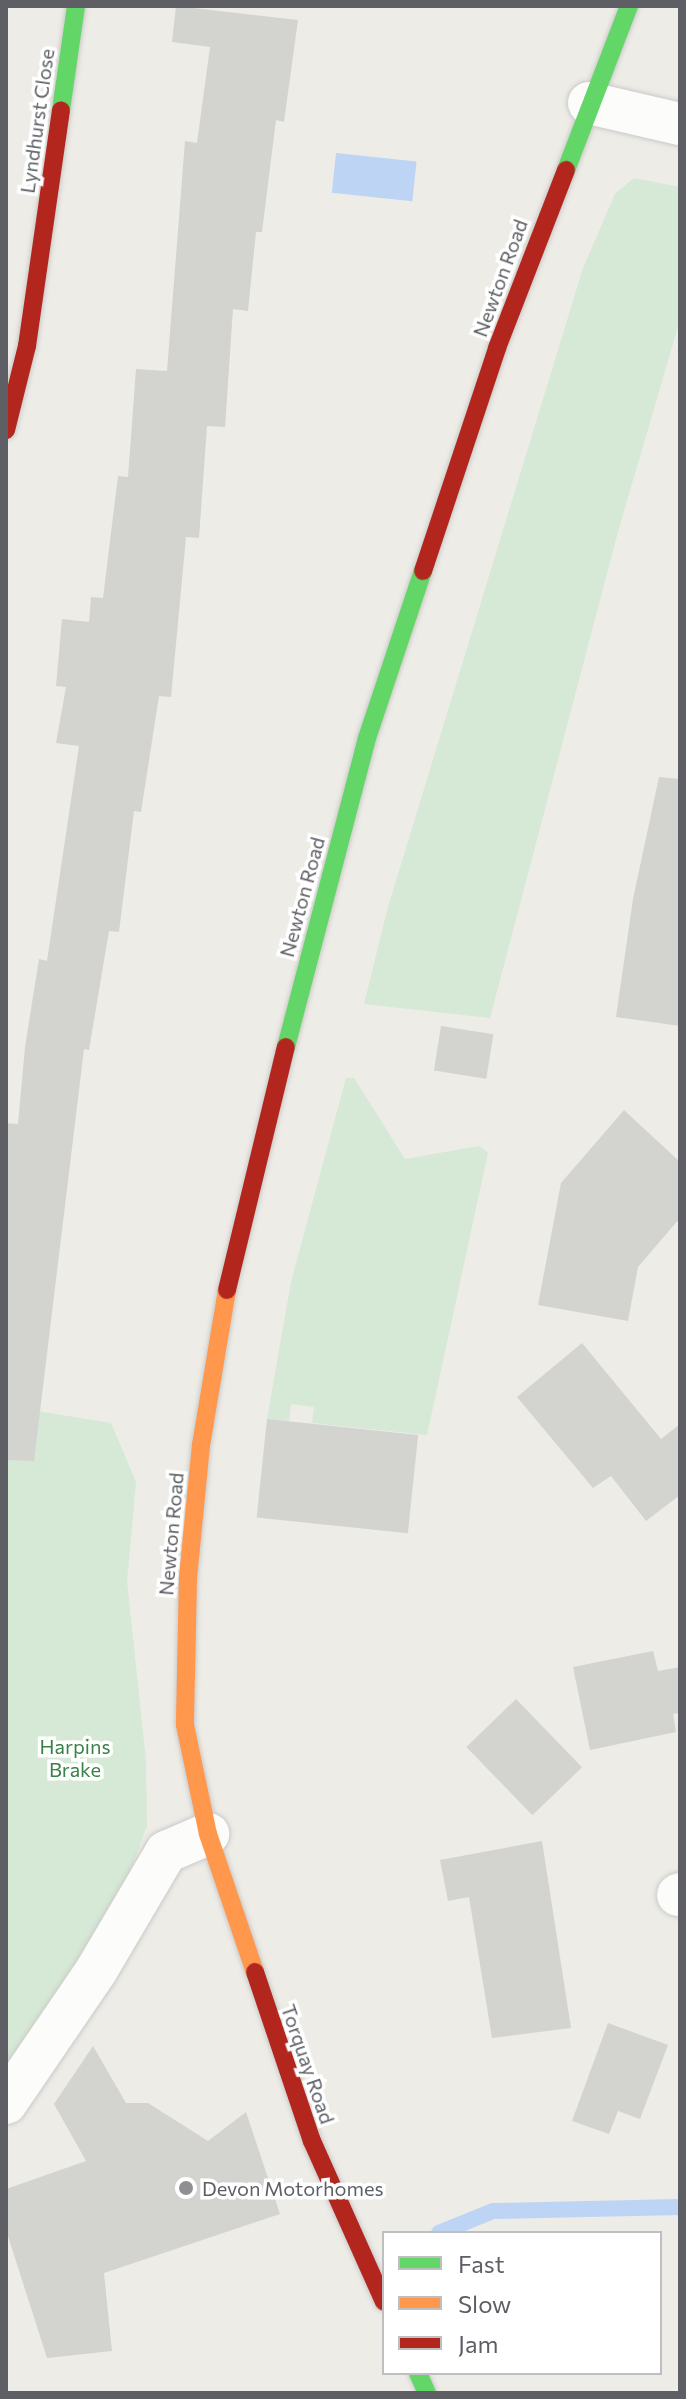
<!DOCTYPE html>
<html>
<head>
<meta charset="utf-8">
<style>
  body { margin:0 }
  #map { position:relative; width:686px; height:2399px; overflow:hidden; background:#edece7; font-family:Commissioner,sans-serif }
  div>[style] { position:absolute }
  .green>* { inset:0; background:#d6e8d6 }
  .water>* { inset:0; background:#bdd4f5; transform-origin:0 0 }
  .stream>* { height:16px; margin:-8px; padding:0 8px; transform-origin:8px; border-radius:8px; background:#bdd4f5 }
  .building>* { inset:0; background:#d3d3d0; transform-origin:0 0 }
  .roads { filter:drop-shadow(0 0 2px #cacac9) drop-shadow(0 0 2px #cacac9) }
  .street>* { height:42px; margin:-21px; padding:0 21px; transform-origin:21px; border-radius:21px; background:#fcfcfb }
  .fast>* { height:18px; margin:-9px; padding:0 9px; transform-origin:9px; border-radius:9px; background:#63d668 }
  .slow>* { height:18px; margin:-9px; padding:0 9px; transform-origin:9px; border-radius:9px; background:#ff974d }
  .jam>* { height:18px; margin:-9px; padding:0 9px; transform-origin:9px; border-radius:9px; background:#b3261e }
  .dots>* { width:22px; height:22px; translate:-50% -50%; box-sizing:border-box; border:4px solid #fff; border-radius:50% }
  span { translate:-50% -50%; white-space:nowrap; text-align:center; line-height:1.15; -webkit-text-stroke:7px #fff; paint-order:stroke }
  .street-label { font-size:20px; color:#5d5f65 }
  .park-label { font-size:20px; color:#388148 }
  .poi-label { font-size:20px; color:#5d5f65 }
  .left { translate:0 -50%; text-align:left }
  .frame { position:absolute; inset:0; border:8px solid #5d5f65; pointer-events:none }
  .legend { position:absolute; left:382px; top:2231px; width:280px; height:144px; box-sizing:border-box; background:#fff; border:2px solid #bebfc1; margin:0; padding:10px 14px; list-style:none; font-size:24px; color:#5d5f65 }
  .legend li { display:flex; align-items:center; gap:16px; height:40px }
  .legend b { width:40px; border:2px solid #bebfc1 }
</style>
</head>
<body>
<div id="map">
  <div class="green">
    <div style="clip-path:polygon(634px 178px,680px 187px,680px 320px,619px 528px,490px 1018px,364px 1004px,388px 907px,583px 268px,615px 194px)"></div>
    <div style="clip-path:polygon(346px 1078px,354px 1078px,405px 1159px,479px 1146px,488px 1153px,427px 1435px,312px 1423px,314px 1407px,291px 1404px,289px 1421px,267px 1419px,291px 1282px)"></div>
    <div style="clip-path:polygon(6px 1406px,111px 1423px,136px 1482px,127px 1581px,146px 1761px,147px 1826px,124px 1888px,6px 2069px)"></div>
  </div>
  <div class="water">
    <div style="left:336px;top:153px;width:81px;height:40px;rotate:6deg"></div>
  </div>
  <div class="stream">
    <div style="left:439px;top:2233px;width:58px;rotate:-22.2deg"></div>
    <div style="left:493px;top:2211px;width:187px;rotate:-1.2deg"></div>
  </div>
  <div class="building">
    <div style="clip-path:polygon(176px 6px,298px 20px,284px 122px,276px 120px,262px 232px,256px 232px,248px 311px,233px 309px,225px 427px,207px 426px,199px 538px,186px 537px,171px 697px,159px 696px,141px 812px,134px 811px,119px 932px,109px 931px,89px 1050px,84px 1049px,34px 1461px,6px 1460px,6px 1123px,18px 1124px,25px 1047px,39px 959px,47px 961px,79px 746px,56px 743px,66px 687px,56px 686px,62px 619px,89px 622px,91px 597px,103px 598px,118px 476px,128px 477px,136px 369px,167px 371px,185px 141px,197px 143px,210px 47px,172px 42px)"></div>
    <div style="clip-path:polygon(659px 777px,680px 779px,680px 1026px,616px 1017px,633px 899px)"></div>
    <div style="left:441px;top:1026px;width:53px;height:45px;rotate:9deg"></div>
    <div style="clip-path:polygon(624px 1110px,680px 1162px,680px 1218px,638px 1267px,628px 1321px,538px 1305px,561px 1183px)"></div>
    <div style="clip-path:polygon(582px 1343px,661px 1439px,680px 1424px,680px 1495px,646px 1521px,611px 1476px,593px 1488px,517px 1397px)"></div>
    <div style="left:267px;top:1419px;width:152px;height:99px;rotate:6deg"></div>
    <div style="clip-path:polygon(653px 1651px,658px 1671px,680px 1667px,680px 1713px,673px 1714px,676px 1732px,590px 1750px,573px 1667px)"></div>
    <div style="left:516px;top:1699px;width:95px;height:69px;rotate:46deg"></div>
    <div style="clip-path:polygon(542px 1841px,571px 2028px,492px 2038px,469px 1897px,448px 1901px,440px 1860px)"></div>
    <div style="clip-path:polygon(608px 2023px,668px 2045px,640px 2119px,618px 2111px,609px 2134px,572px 2121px)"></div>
    <div style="clip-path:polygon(93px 2046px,126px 2103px,148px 2103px,208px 2141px,246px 2112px,280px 2214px,104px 2273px,112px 2351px,47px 2358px,6px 2230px,6px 2189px,86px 2161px,54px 2104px)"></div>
  </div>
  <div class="roads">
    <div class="street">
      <div style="left:589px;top:103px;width:93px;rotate:13deg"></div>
      <div style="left:678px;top:1895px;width:2px;rotate:-27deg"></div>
      <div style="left:6px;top:2103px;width:160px;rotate:-55.7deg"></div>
      <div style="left:96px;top:1971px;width:138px;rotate:-59.5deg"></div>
      <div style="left:166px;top:1852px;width:46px;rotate:-23.2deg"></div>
    </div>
    <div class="fast">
      <div style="left:61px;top:110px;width:105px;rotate:-81.8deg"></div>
      <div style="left:566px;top:170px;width:176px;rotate:-69deg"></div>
      <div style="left:286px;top:1047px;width:319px;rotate:-75.3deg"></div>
      <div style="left:367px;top:738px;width:176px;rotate:-71.5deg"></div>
      <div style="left:418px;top:2373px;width:22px;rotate:66deg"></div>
    </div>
    <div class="slow">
      <div style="left:227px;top:1290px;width:157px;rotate:99.5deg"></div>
      <div style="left:201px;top:1445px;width:133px;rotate:95.6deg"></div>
      <div style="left:188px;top:1577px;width:148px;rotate:91.2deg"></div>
      <div style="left:185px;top:1725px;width:111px;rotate:78.1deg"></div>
      <div style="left:208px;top:1834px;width:146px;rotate:71.2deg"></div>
    </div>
    <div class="jam">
      <div style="left:6px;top:430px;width:87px;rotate:-76deg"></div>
      <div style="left:27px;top:346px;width:238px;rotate:-81.8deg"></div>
      <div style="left:423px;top:571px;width:235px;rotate:-71.6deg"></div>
      <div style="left:497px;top:348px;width:191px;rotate:-68.8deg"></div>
      <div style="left:227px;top:1290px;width:250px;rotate:-76.4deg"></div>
      <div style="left:255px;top:1972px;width:178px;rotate:71.4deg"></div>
      <div style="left:312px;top:2141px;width:176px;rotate:65.9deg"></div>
    </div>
  </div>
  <div class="dots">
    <div style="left:186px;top:2188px;background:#8f9092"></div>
  </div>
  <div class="street-label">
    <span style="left:37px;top:121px;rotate:-82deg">Lyndhurst Close</span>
    <span style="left:500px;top:278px;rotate:-70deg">Newton Road</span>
    <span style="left:302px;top:897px;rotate:-75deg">Newton Road</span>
    <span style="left:171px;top:1534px;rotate:-85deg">Newton Road</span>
    <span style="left:308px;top:2064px;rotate:71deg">Torquay Road</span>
  </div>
  <div class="park-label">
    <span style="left:75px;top:1758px">Harpins<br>Brake</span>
  </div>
  <div class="poi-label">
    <span class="left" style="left:202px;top:2188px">Devon Motorhomes</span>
  </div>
  <div class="frame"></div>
  <ul class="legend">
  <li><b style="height:10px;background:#63d668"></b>Fast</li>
  <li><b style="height:10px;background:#ff974d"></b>Slow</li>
  <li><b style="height:10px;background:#b3261e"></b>Jam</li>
  </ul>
</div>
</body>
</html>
